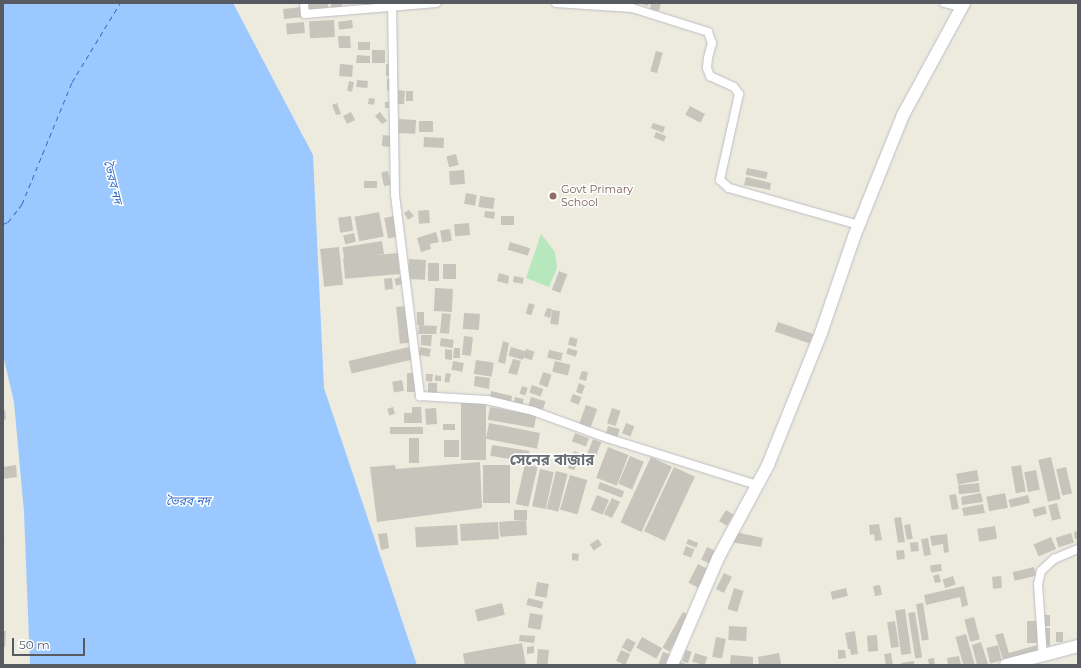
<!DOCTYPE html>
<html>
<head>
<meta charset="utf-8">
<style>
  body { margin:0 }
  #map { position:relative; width:1081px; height:668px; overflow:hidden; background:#edebde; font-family:Montserrat,"Noto Sans Bengali",sans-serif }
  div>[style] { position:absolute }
  .green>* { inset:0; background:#b7e7bd }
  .water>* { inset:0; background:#9bc8ff }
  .ferry>* { height:1px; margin-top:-0.5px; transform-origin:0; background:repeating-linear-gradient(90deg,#346dcc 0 5px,transparent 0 9px) }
  .building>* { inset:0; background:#c7c5bb; transform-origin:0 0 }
  .roads { filter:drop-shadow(0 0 1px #bbbdc4) drop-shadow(0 0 1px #bbbdc4) }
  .street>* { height:8px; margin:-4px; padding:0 4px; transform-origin:4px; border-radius:4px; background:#fff }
  .secondary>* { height:12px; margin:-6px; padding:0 6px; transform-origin:6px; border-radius:6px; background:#fff }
  .dots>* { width:11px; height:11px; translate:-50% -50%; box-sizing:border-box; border:2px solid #fff; border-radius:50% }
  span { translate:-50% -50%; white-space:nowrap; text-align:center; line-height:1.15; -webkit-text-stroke:3px #fff; paint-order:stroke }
  .education-label { font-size:11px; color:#785e54 }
  .left { translate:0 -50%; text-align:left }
  .water-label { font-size:12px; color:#346dcc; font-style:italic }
  .district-label { font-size:15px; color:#686d73; font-weight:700 }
  .frame { position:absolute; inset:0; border:4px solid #575b61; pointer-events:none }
  .scale { position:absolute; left:12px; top:638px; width:73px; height:18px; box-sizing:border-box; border:2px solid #575b61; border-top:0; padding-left:5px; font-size:12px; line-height:14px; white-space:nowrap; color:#575b61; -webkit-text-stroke:3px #fff; paint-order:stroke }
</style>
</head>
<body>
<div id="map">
  <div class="green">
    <div style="clip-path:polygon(541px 234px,555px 252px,557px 268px,549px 287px,526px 278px)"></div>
  </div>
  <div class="water">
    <div style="clip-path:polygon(3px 3px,233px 3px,313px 155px,324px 388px,417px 665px,30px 665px,24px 512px,14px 402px,3px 355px)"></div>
  </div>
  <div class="ferry">
    <div style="left:3px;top:224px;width:5px;rotate:-22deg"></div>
    <div style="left:8px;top:222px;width:23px;rotate:-52deg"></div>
    <div style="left:22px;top:204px;width:132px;rotate:-67.7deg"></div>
    <div style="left:72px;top:82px;width:92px;rotate:-58.7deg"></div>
  </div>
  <div class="building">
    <div style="clip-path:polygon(308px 3px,328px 3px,328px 9px,308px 10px)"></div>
    <div style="clip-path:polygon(331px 3px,342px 3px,342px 7px,331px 8px)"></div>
    <div style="clip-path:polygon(364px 3px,386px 3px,386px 4px,365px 6px)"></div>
    <div style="clip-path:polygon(639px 3px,649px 3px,648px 6px)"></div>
    <div style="clip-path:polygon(651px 3px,661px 3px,659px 11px,650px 9px)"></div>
    <div style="left:302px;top:7px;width:10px;height:19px;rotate:84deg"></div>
    <div style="left:334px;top:20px;width:17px;height:25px;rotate:87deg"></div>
    <div style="left:352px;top:20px;width:8px;height:14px;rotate:83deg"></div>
    <div style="left:304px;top:22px;width:11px;height:18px;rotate:85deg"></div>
    <div style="clip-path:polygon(338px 36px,350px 36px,351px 48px,339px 48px)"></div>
    <div style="left:358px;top:42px;width:12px;height:8px"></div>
    <div style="left:372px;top:50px;width:13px;height:13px"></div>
    <div style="left:656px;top:51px;width:7px;height:21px;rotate:16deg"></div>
    <div style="clip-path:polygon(357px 55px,370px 56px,370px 63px,356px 63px)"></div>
    <div style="left:340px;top:64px;width:13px;height:12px;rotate:4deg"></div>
    <div style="left:386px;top:64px;width:5px;height:12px"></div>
    <div style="left:392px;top:79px;width:12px;height:5px;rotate:90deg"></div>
    <div style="left:357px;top:80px;width:11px;height:7px;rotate:5deg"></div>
    <div style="left:349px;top:81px;width:5px;height:10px;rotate:11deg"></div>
    <div style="clip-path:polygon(398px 90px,405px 91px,404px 104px,398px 104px)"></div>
    <div style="left:406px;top:91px;width:7px;height:10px"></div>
    <div style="left:369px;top:98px;width:6px;height:6px;rotate:9deg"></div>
    <div style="left:385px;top:102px;width:4px;height:6px"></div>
    <div style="clip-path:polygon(337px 103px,341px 114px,336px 115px,332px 105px)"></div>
    <div style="left:690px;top:106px;width:17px;height:10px;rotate:28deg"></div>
    <div style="left:351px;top:112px;width:9px;height:9px;rotate:63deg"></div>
    <div style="clip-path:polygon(380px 112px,387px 121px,382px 124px,375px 116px)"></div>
    <div style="left:399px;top:119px;width:17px;height:14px;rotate:3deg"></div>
    <div style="left:419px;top:121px;width:14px;height:11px"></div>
    <div style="clip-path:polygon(653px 123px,665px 127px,663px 133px,651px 128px)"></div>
    <div style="left:656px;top:132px;width:11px;height:6px;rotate:22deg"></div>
    <div style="left:383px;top:135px;width:8px;height:11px;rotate:7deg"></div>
    <div style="left:424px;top:137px;width:20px;height:10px;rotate:3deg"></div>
    <div style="left:456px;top:154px;width:11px;height:10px;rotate:75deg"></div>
    <div style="left:747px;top:168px;width:21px;height:7px;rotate:11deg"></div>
    <div style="left:464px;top:170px;width:14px;height:15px;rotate:86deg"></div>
    <div style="left:388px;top:171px;width:14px;height:7px;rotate:78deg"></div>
    <div style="clip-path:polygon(746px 177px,771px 183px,770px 190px,744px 185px)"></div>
    <div style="left:364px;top:181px;width:13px;height:7px"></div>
    <div style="left:466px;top:193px;width:11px;height:11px;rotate:10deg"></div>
    <div style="left:480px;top:196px;width:15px;height:11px;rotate:8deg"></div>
    <div style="clip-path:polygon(409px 210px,414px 216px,408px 220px,404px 213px)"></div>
    <div style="left:429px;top:210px;width:13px;height:11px;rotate:86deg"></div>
    <div style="clip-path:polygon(485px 211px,495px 212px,494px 219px,484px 217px)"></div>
    <div style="left:379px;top:212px;width:25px;height:25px;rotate:79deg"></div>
    <div style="left:351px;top:216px;width:15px;height:13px;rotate:82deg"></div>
    <div style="left:394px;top:216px;width:21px;height:10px;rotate:79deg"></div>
    <div style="left:501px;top:216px;width:13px;height:9px"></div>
    <div style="left:469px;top:223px;width:12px;height:15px;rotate:85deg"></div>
    <div style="left:450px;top:229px;width:12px;height:10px;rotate:81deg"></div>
    <div style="clip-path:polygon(436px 232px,439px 242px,430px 244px,431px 249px,421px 252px,417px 238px)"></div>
    <div style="left:354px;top:233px;width:9px;height:11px;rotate:77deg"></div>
    <div style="left:382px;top:241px;width:13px;height:40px;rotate:81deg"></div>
    <div style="left:510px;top:242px;width:21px;height:8px;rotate:17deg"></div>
    <div style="left:339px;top:247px;width:38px;height:19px;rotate:84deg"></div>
    <div style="left:398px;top:253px;width:21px;height:55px;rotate:85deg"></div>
    <div style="left:409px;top:259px;width:17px;height:20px;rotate:3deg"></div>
    <div style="left:428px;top:263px;width:11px;height:18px"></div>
    <div style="left:443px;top:264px;width:13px;height:15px"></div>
    <div style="left:559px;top:271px;width:9px;height:20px;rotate:21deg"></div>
    <div style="clip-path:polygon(499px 273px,509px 276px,508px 284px,497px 281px)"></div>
    <div style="left:514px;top:276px;width:10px;height:6px;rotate:11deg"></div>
    <div style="left:401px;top:277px;width:7px;height:7px;rotate:74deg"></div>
    <div style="left:392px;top:278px;width:11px;height:8px;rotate:85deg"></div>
    <div style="left:435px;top:288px;width:18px;height:23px;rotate:3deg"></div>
    <div style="left:529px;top:303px;width:6px;height:11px;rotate:18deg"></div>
    <div style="left:406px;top:306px;width:37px;height:10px;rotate:84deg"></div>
    <div style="clip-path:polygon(547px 308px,552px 309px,550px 318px,544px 316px)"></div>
    <div style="left:552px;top:310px;width:8px;height:14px;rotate:7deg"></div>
    <div style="left:417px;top:312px;width:7px;height:13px"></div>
    <div style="left:442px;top:313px;width:9px;height:20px;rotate:6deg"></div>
    <div style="left:464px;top:313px;width:16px;height:16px;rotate:4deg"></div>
    <div style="left:778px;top:322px;width:37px;height:10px;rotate:19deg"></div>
    <div style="clip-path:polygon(419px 325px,437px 326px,436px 334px,418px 334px)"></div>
    <div style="clip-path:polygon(421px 335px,432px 335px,431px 346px,421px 345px)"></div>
    <div style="left:464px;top:336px;width:9px;height:19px;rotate:6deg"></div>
    <div style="left:570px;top:337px;width:8px;height:8px;rotate:14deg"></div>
    <div style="left:441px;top:338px;width:13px;height:8px;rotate:9deg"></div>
    <div style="clip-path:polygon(503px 341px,509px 343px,505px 364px,498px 362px)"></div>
    <div style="left:409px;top:347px;width:13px;height:62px;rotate:77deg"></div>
    <div style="left:420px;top:347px;width:11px;height:8px;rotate:10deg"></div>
    <div style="left:511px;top:347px;width:15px;height:9px;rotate:16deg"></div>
    <div style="clip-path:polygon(454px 348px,460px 348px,460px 358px,453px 358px)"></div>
    <div style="left:568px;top:348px;width:10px;height:6px;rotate:17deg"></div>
    <div style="clip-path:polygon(445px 349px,452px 350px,452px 360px,445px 359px)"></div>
    <div style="left:526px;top:349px;width:9px;height:9px;rotate:18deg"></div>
    <div style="left:549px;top:350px;width:14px;height:8px;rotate:12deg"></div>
    <div style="clip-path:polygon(513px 359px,521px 361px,517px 375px,508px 373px)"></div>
    <div style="left:476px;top:360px;width:18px;height:14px;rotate:9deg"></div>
    <div style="left:453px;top:361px;width:11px;height:9px;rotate:10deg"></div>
    <div style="left:555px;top:361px;width:16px;height:11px;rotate:14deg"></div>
    <div style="clip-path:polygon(582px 371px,588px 372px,586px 381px,579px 379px)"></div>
    <div style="left:543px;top:372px;width:9px;height:13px;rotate:18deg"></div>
    <div style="left:407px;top:373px;width:8px;height:19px"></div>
    <div style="left:446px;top:373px;width:5px;height:9px;rotate:11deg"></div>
    <div style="clip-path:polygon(426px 374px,433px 374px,432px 382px,426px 381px)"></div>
    <div style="clip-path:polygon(435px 375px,441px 376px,441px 381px,435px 381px)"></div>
    <div style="clip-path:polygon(475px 376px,490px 378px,489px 389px,474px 386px)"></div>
    <div style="left:402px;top:380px;width:11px;height:10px;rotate:80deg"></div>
    <div style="left:428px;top:383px;width:9px;height:10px"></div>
    <div style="clip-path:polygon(579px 383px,585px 386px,582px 394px,576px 392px)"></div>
    <div style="left:532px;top:385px;width:12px;height:8px;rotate:20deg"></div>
    <div style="left:522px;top:386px;width:6px;height:8px;rotate:18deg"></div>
    <div style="clip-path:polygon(491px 391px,512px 396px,511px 403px,490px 399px)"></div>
    <div style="left:573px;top:394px;width:9px;height:8px;rotate:21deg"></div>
    <div style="left:515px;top:397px;width:9px;height:7px;rotate:13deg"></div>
    <div style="left:531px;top:397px;width:15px;height:9px;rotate:16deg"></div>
    <div style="left:461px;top:403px;width:25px;height:57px"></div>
    <div style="left:586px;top:405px;width:12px;height:20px;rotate:20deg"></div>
    <div style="left:393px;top:407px;width:7px;height:6px;rotate:74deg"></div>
    <div style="clip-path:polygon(412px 407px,421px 407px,422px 423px,404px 423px,404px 413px,412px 413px)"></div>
    <div style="left:490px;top:407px;width:47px;height:13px;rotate:10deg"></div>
    <div style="left:436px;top:408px;width:16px;height:11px;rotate:86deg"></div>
    <div style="left:612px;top:408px;width:9px;height:16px;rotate:18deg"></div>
    <div style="clip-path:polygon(3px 410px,5px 410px,6px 419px,3px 420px)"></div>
    <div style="left:489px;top:423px;width:52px;height:16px;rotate:11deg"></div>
    <div style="left:626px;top:423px;width:9px;height:11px;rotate:21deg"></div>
    <div style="left:443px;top:424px;width:12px;height:6px"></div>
    <div style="left:608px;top:426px;width:12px;height:9px;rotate:14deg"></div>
    <div style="left:423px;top:427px;width:7px;height:33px;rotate:90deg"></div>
    <div style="left:575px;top:433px;width:15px;height:9px;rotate:20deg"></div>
    <div style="left:409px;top:438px;width:10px;height:25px"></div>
    <div style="left:593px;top:439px;width:9px;height:18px;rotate:21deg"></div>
    <div style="left:444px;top:440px;width:15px;height:17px"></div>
    <div style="left:492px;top:445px;width:38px;height:11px;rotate:9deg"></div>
    <div style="left:608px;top:447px;width:22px;height:33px;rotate:21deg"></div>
    <div style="left:574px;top:451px;width:9px;height:9px;rotate:21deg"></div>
    <div style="left:562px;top:455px;width:7px;height:10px;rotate:16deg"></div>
    <div style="left:630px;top:456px;width:15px;height:30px;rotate:23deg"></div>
    <div style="left:651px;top:457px;width:23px;height:72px;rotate:25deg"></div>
    <div style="left:1051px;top:457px;width:43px;height:13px;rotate:77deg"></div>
    <div style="clip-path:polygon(570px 461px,577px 464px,574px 470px,568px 468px)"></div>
    <div style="clip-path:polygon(480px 462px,482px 508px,377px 522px,370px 467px,395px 465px,396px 469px)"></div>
    <div style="left:525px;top:464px;width:13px;height:41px;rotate:13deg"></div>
    <div style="clip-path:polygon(16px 465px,17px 477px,3px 479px,3px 467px)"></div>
    <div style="left:483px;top:465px;width:27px;height:38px"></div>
    <div style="left:1021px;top:465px;width:27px;height:10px;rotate:80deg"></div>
    <div style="left:674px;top:467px;width:23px;height:71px;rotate:25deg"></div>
    <div style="left:1066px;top:467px;width:27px;height:10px;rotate:77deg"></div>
    <div style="left:540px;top:469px;width:14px;height:38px;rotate:12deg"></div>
    <div style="left:977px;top:470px;width:11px;height:21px;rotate:80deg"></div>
    <div style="left:1036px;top:470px;width:20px;height:12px;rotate:79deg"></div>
    <div style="left:556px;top:471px;width:12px;height:39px;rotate:14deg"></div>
    <div style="left:570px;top:475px;width:18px;height:36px;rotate:16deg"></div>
    <div style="left:600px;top:482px;width:26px;height:7px;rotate:21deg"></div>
    <div style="left:979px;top:483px;width:9px;height:21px;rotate:84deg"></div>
    <div style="clip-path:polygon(981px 493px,983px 502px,962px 505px,961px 497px)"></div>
    <div style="left:1005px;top:493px;width:15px;height:19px;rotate:79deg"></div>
    <div style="left:956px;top:494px;width:15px;height:7px;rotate:79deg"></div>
    <div style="left:597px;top:495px;width:13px;height:16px;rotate:23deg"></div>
    <div style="left:1028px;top:495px;width:8px;height:20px;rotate:76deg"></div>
    <div style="left:612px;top:498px;width:9px;height:18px;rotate:27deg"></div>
    <div style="left:1057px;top:503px;width:16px;height:9px;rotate:76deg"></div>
    <div style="clip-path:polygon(983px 504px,985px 513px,964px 516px,962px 508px)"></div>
    <div style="left:1045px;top:506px;width:8px;height:13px;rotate:76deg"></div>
    <div style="left:514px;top:510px;width:13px;height:10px"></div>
    <div style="left:726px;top:510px;width:9px;height:13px;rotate:32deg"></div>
    <div style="left:901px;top:517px;width:25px;height:7px;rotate:81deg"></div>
    <div style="left:526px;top:520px;width:15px;height:27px;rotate:86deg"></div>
    <div style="left:498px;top:522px;width:17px;height:38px;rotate:87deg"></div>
    <div style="clip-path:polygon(879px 524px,882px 540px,875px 541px,874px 534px,870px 535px,869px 525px)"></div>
    <div style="left:910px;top:524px;width:15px;height:6px;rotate:79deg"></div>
    <div style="left:457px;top:525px;width:20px;height:42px;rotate:87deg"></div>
    <div style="left:995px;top:526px;width:13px;height:18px;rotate:81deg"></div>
    <div style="clip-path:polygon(1078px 531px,1078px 538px,1075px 539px,1074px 532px)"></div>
    <div style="clip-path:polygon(735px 532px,763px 538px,761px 547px,730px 542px)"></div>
    <div style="clip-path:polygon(387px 533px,389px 548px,381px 550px,378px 534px)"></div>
    <div style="left:1071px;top:533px;width:10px;height:16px;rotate:73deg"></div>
    <div style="clip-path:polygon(947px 534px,949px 552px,944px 553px,943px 544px,932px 546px,930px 536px)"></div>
    <div style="left:1051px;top:537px;width:13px;height:19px;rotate:67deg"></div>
    <div style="left:928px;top:538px;width:17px;height:7px;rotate:80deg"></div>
    <div style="left:598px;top:539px;width:7px;height:10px;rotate:56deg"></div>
    <div style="left:688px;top:539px;width:11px;height:5px;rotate:22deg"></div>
    <div style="left:3px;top:541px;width:2px;height:18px;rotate:27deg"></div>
    <div style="left:918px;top:542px;width:9px;height:8px;rotate:84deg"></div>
    <div style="left:686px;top:546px;width:9px;height:9px;rotate:21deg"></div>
    <div style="left:707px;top:547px;width:12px;height:14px;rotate:24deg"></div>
    <div style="left:904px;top:550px;width:9px;height:8px;rotate:84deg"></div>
    <div style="clip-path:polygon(572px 553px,579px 554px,578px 561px,572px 560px)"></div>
    <div style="left:698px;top:564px;width:11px;height:21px;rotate:27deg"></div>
    <div style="left:941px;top:564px;width:7px;height:11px;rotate:82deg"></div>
    <div style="left:1034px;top:567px;width:9px;height:22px;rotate:77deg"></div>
    <div style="left:724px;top:573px;width:9px;height:18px;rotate:27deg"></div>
    <div style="clip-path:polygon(939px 574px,941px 582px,935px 583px,933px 576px)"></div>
    <div style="left:953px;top:576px;width:9px;height:11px;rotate:72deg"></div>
    <div style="left:1001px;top:576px;width:12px;height:9px;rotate:85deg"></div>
    <div style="left:537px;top:582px;width:12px;height:14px;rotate:9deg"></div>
    <div style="left:880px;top:585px;width:10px;height:7px;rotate:79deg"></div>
    <div style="clip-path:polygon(964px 586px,968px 605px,962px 607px,960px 597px,926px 605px,924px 595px)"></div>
    <div style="left:734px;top:588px;width:10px;height:22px;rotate:17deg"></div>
    <div style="left:846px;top:588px;width:8px;height:16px;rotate:76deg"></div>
    <div style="left:528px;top:598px;width:16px;height:7px;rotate:14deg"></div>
    <div style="left:502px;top:603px;width:12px;height:28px;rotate:76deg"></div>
    <div style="left:923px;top:603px;width:37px;height:7px;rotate:81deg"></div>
    <div style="left:905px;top:609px;width:45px;height:10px;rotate:82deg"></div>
    <div style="left:683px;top:612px;width:8px;height:41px;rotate:30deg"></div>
    <div style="left:915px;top:612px;width:46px;height:7px;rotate:81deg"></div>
    <div style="left:530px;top:613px;width:13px;height:15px;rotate:9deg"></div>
    <div style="left:1041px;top:615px;width:9px;height:11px"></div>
    <div style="left:974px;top:617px;width:23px;height:10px;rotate:75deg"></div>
    <div style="left:895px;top:621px;width:26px;height:8px;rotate:81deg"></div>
    <div style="left:1027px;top:621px;width:10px;height:22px"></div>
    <div style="left:729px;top:626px;width:18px;height:14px;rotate:3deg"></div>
    <div style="left:1042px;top:628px;width:8px;height:18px"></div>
    <div style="clip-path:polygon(3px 631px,6px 631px,5px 647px,3px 647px)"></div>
    <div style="clip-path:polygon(855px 631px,858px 654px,851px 655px,850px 649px,848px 649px,845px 633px)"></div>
    <div style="left:1056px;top:632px;width:7px;height:10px"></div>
    <div style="clip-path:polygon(1003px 633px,1009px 653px,1037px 645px,1037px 652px,1004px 662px,995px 635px)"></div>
    <div style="left:966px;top:634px;width:32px;height:11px;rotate:74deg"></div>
    <div style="clip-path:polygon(520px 635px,535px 636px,534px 643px,519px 641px)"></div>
    <div style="left:877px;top:635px;width:16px;height:10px;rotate:86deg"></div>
    <div style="left:642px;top:637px;width:23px;height:12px;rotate:29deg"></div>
    <div style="left:716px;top:637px;width:10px;height:20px;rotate:11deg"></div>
    <div style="left:627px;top:638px;width:10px;height:11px;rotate:29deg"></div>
    <div style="clip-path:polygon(981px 642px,988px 664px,977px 665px,972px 645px)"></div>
    <div style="left:522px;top:643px;width:22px;height:60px;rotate:80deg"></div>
    <div style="left:998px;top:645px;width:16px;height:12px;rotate:76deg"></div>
    <div style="clip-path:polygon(534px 646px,534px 653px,527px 654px,527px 647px)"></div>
    <div style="left:538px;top:649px;width:11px;height:16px;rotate:5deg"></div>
    <div style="left:621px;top:650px;width:10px;height:12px;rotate:24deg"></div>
    <div style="left:686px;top:650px;width:6px;height:12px;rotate:18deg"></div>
    <div style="clip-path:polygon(838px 650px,845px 650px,846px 658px,838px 659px)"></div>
    <div style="clip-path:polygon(663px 652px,672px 655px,668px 665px,658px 665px)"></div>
    <div style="left:695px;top:653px;width:13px;height:9px;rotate:18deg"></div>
    <div style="clip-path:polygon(779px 653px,781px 664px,759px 665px,758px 657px)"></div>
    <div style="left:891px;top:653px;width:12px;height:7px;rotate:81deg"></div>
    <div style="clip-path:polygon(731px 655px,753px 657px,753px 665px,730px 665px)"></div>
    <div style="clip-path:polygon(959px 656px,961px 665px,948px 665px,947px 658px)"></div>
    <div style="clip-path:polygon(934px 658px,935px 665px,929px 665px,928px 659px)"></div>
    <div style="clip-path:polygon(914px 661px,914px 665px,902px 665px,901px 663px)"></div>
    <div style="clip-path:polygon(680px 662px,689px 665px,679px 665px)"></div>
  </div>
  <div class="roads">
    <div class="street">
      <div style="left:304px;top:3px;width:11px;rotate:85deg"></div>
      <div style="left:305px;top:14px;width:132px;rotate:-4.8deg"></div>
      <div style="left:392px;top:3px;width:192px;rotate:89.1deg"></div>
      <div style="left:395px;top:195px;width:203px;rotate:82.9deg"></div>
      <div style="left:420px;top:396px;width:67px;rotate:3.4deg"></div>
      <div style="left:487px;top:400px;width:47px;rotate:13.4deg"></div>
      <div style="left:533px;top:411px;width:79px;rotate:20deg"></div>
      <div style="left:607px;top:438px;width:157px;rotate:17.4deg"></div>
      <div style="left:556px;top:3px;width:76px;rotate:3.8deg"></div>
      <div style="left:632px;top:8px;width:80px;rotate:17.5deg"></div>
      <div style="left:708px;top:32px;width:12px;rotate:70deg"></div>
      <div style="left:712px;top:43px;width:16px;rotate:105deg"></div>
      <div style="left:708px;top:58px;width:10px;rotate:96deg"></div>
      <div style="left:707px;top:68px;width:9px;rotate:69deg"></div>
      <div style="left:710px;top:76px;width:26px;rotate:25deg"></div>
      <div style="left:734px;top:87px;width:9px;rotate:54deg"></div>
      <div style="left:739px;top:94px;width:88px;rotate:102.5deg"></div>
      <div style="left:720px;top:180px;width:12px;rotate:42deg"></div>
      <div style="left:729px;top:188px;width:135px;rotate:15.9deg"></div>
      <div style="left:944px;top:3px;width:18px;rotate:13deg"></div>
      <div style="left:1043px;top:656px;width:72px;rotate:-94deg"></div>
      <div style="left:1038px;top:584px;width:13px;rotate:-77deg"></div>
      <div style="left:1041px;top:571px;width:18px;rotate:-43deg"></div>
      <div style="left:1054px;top:559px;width:26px;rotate:-23deg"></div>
    </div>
    <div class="secondary">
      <div style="left:672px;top:665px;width:116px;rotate:-66.7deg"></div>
      <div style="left:718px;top:558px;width:106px;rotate:-61.7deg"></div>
      <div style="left:768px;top:465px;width:142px;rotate:-68.1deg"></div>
      <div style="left:821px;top:333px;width:102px;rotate:-71deg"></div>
      <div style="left:854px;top:237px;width:131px;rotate:-68.1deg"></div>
      <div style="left:903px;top:115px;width:128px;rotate:-61.4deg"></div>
      <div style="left:1006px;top:665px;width:74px;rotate:-14.8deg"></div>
    </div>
  </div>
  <div class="dots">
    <div style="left:553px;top:196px;background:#8d6e63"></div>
  </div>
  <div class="education-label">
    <span class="left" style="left:561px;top:196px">Govt Primary<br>School</span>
  </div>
  <div class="water-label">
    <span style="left:113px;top:182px;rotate:76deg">ভৈরব নদ</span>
    <span style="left:188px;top:501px">ভৈরব নদ</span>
  </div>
  <div class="district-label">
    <span style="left:552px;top:460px">সেনের বাজার</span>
  </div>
  <div class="frame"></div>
  <div class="scale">50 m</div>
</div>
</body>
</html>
